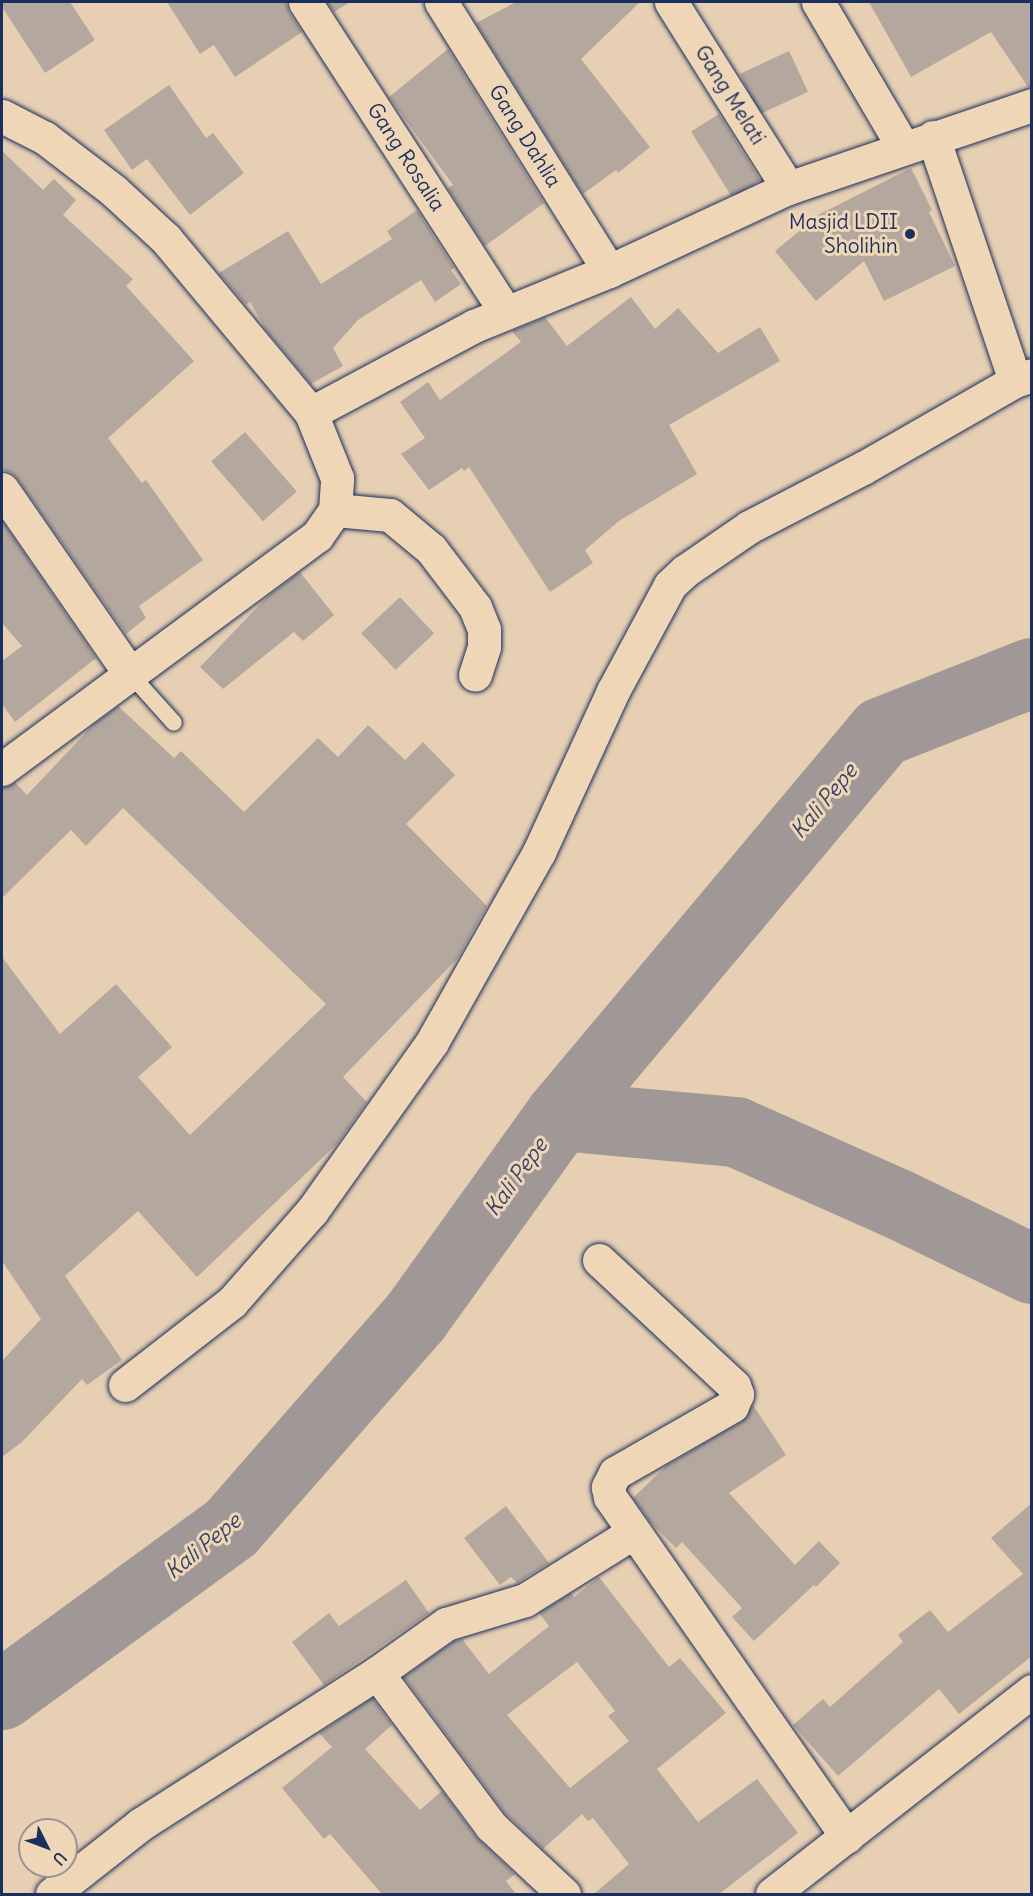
<!DOCTYPE html>
<html>
<head>
<meta charset="utf-8">
<style>
  body { margin:0 }
  #map { position:relative; width:1033px; height:1896px; overflow:hidden; background:#e7cfb3; font-family:Delius,sans-serif }
  div>[style] { position:absolute }
  .river>* { height:70px; margin:-35px; padding:0 35px; transform-origin:35px; border-radius:35px; background:#a09896 }
  .building>* { inset:0; background:#b4a89e; transform-origin:0 0 }
  .roads { filter:drop-shadow(0 0 2px #1b2f5e) drop-shadow(0 0 2px #1b2f5e) }
  .service>* { height:16px; margin:-8px; padding:0 8px; transform-origin:8px; border-radius:8px; background:#efd6b7 }
  .minor>* { height:33px; margin:-16.5px; padding:0 16.5px; transform-origin:16.5px; border-radius:16.5px; background:#efd6b7 }
  .tertiary>* { height:33px; margin:-16.5px; padding:0 16.5px; transform-origin:16.5px; border-radius:16.5px; background:#efd6b7 }
  .dots>* { width:16px; height:16px; translate:-50% -50%; box-sizing:border-box; border:3px solid #efd6b7; border-radius:50% }
  span { translate:-50% -50%; white-space:nowrap; text-align:center; line-height:1.15; -webkit-text-stroke:6px #efd6b7; paint-order:stroke }
  .street-label { font-size:21px; color:#1b2f5e }
  .poi-label { font-size:21px; color:#1b2f5e }
  .right { translate:-100% -50%; text-align:right }
  .water-label { font-size:22px; color:#364469; font-style:italic }
  .frame { position:absolute; inset:0; border:3px solid #1b2f5e; pointer-events:none }
  .north { position:absolute; left:18px; top:1818px; width:60px; height:60px; box-sizing:border-box; background:#efd6b7; border:2px solid #9a9393; border-radius:50%; rotate:132deg; font-size:16px; font-weight:700; line-height:24px; text-align:center; color:#1b2f5e }
  .north::after { content:''; display:block; margin:auto; width:21px; height:27px; background:#1b2f5e; clip-path:polygon(50% 0,100% 100%,50% 72%,0 100%) }
</style>
</head>
<body>
<div id="map">
  <div class="river">
    <div style="left:560px;top:1116px;width:177px;rotate:5.2deg"></div>
    <div style="left:736px;top:1132px;width:177px;rotate:24deg"></div>
    <div style="left:898px;top:1204px;width:149px;rotate:25.9deg"></div>
    <div style="left:2px;top:1695px;width:283px;rotate:-36.1deg"></div>
    <div style="left:231px;top:1528px;width:279px;rotate:-48.8deg"></div>
    <div style="left:415px;top:1318px;width:249px;rotate:-54.3deg"></div>
    <div style="left:560px;top:1116px;width:501px;rotate:-50.02deg"></div>
    <div style="left:882px;top:732px;width:161px;rotate:-21.5deg"></div>
  </div>
  <div class="building">
    <div style="clip-path:polygon(2px 2px,70px 2px,95px 40px,45px 73px,2px 7px)"></div>
    <div style="clip-path:polygon(167px 2px,286px 2px,289px 12px,302px 32px,235px 77px,214px 45px,200px 54px)"></div>
    <div style="clip-path:polygon(327px 2px,350px 2px,334px 12px)"></div>
    <div style="clip-path:polygon(516px 2px,640px 2px,581px 59px,650px 147px,618px 173px,616px 170px,583px 194px,476px 23px)"></div>
    <div style="clip-path:polygon(869px 2px,1032px 2px,1032px 87px,1028px 87px,991px 32px,911px 77px)"></div>
    <div style="clip-path:polygon(448px 49px,544px 203px,485px 246px,448px 188px,453px 185px,389px 97px)"></div>
    <div style="left:789px;top:51px;width:45px;height:54px;rotate:65deg"></div>
    <div style="clip-path:polygon(169px 85px,206px 138px,213px 133px,244px 173px,190px 215px,147px 159px,132px 170px,104px 130px)"></div>
    <div style="left:719px;top:114px;width:78px;height:33px;rotate:58deg"></div>
    <div style="clip-path:polygon(2px 151px,43px 190px,54px 179px,76px 200px,63px 215px,133px 279px,126px 286px,194px 361px,108px 438px,142px 483px,146px 480px,203px 560px,139px 606px,146px 618px,126px 634px,17px 478px,10px 472px,2px 470px)"></div>
    <div style="clip-path:polygon(911px 168px,932px 210px,929px 212px,955px 266px,884px 301px,864px 261px,816px 301px,775px 251px,820px 214px)"></div>
    <div style="clip-path:polygon(417px 210px,454px 268px,451px 270px,461px 284px,435px 302px,421px 280px,358px 320px,333px 348px,343px 366px,311px 384px,266px 330px,250px 302px,246px 305px,219px 273px,288px 231px,321px 284px,392px 239px,387px 231px)"></div>
    <div style="clip-path:polygon(631px 297px,655px 329px,678px 308px,718px 353px,760px 327px,780px 361px,669px 425px,697px 474px,619px 521px,585px 550px,593px 563px,550px 592px,469px 467px,464px 471px,462px 468px,429px 490px,401px 454px,425px 438px,400px 402px,428px 382px,440px 400px,521px 342px,512px 331px,545px 317px,567px 346px)"></div>
    <div style="left:245px;top:432px;width:79px;height:45px;rotate:49deg"></div>
    <div style="clip-path:polygon(2px 521px,96px 658px,15px 722px,2px 704px,2px 661px,22px 646px,2px 623px)"></div>
    <div style="clip-path:polygon(300px 572px,334px 615px,303px 641px,294px 632px,223px 689px,200px 667px,268px 596px)"></div>
    <div style="left:400px;top:597px;width:50px;height:53px;rotate:47deg"></div>
    <div style="clip-path:polygon(118px 706px,174px 758px,181px 751px,244px 812px,318px 738px,338px 757px,368px 725px,405px 760px,423px 742px,455px 775px,406px 824px,487px 906px,457px 959px,343px 1077px,367px 1102px,337px 1144px,197px 1277px,138px 1211px,65px 1276px,122px 1360px,87px 1385px,82px 1379px,22px 1442px,2px 1457px,2px 1361px,41px 1319px,2px 1261px,2px 957px,60px 1034px,116px 984px,172px 1047px,138px 1077px,190px 1135px,326px 1004px,123px 808px,86px 846px,71px 830px,2px 898px,2px 787px,15px 782px,27px 795px,94px 724px)"></div>
    <div style="clip-path:polygon(753px 1405px,786px 1455px,729px 1493px,795px 1565px,819px 1541px,840px 1563px,816px 1587px,804px 1574px,814px 1585px,754px 1641px,732px 1617px,742px 1608px,682px 1542px,676px 1548px,651px 1523px,633px 1498px,667px 1465px,741px 1422px)"></div>
    <div style="clip-path:polygon(1032px 1503px,1032px 1656px,959px 1714px,939px 1689px,838px 1776px,793px 1725px,823px 1699px,830px 1707px,903px 1642px,898px 1635px,930px 1610px,948px 1632px,1023px 1574px,991px 1538px)"></div>
    <div style="clip-path:polygon(506px 1506px,549px 1563px,517px 1583px,511px 1577px,500px 1585px,464px 1538px)"></div>
    <div style="clip-path:polygon(evenodd,599px 1577px,669px 1667px,680px 1658px,726px 1713px,657px 1769px,698px 1822px,757px 1779px,798px 1833px,719px 1894px,594px 1894px,629px 1864px,593px 1818px,588px 1821px,582px 1814px,543px 1849px,505px 1813px,404px 1677px,454px 1641px,462px 1639px,489px 1674px,549px 1626px,539px 1613px,571px 1593px,574px 1597px,599px 1577px,577px 1662px,615px 1711px,608px 1716px,629px 1741px,570px 1788px,507px 1715px,577px 1662px)"></div>
    <div style="clip-path:polygon(406px 1580px,429px 1613px,324px 1685px,292px 1642px,329px 1613px,339px 1626px)"></div>
    <div style="clip-path:polygon(372px 1698px,392px 1725px,365px 1749px,420px 1810px,442px 1791px,476px 1837px,515px 1874px,506px 1881px,516px 1894px,382px 1894px,330px 1834px,324px 1839px,282px 1788px,332px 1747px,319px 1733px)"></div>
  </div>
  <div class="roads">
    <div class="service">
      <div style="left:131px;top:675px;width:64px;rotate:48.1deg"></div>
    </div>
    <div class="minor">
      <div style="left:305px;top:2px;width:370px;rotate:57.1deg"></div>
      <div style="left:441px;top:2px;width:317px;rotate:58deg"></div>
      <div style="left:671px;top:2px;width:220px;rotate:57.8deg"></div>
      <div style="left:818px;top:2px;width:168px;rotate:59.6deg"></div>
      <div style="left:2px;top:116px;width:48px;rotate:27.1deg"></div>
      <div style="left:45px;top:138px;width:87px;rotate:37.5deg"></div>
      <div style="left:114px;top:191px;width:71px;rotate:42.7deg"></div>
      <div style="left:166px;top:239px;width:226px;rotate:50.2deg"></div>
      <div style="left:933px;top:137px;width:257px;rotate:71.4deg"></div>
      <div style="left:2px;top:489px;width:226px;rotate:55.3deg"></div>
      <div style="left:335px;top:510px;width:55px;rotate:5.2deg"></div>
      <div style="left:390px;top:515px;width:53px;rotate:39.7deg"></div>
      <div style="left:431px;top:549px;width:73px;rotate:52.8deg"></div>
      <div style="left:475px;top:607px;width:24px;rotate:68deg"></div>
      <div style="left:484px;top:629px;width:18px;rotate:90deg"></div>
      <div style="left:484px;top:647px;width:29px;rotate:108deg"></div>
      <div style="left:2px;top:769px;width:392px;rotate:-36.5deg"></div>
      <div style="left:317px;top:536px;width:32px;rotate:-55deg"></div>
      <div style="left:335px;top:510px;width:32px;rotate:-86deg"></div>
      <div style="left:337px;top:478px;width:70px;rotate:-111.8deg"></div>
      <div style="left:311px;top:413px;width:185px;rotate:-28.1deg"></div>
      <div style="left:474px;top:326px;width:146px;rotate:-22.2deg"></div>
      <div style="left:609px;top:271px;width:197px;rotate:-24.9deg"></div>
      <div style="left:788px;top:188px;width:258px;rotate:-18.8deg"></div>
      <div style="left:599px;top:1260px;width:185px;rotate:43deg"></div>
      <div style="left:734px;top:1386px;width:9px;rotate:69deg"></div>
      <div style="left:737px;top:1394px;width:13px;rotate:113deg"></div>
      <div style="left:732px;top:1406px;width:135px;rotate:150.2deg"></div>
      <div style="left:615px;top:1473px;width:16px;rotate:117deg"></div>
      <div style="left:608px;top:1487px;width:10px;rotate:79deg"></div>
      <div style="left:610px;top:1497px;width:414px;rotate:55.1deg"></div>
      <div style="left:125px;top:1385px;width:135px;rotate:-37.8deg"></div>
      <div style="left:232px;top:1302px;width:121px;rotate:-48.7deg"></div>
      <div style="left:312px;top:1211px;width:207px;rotate:-54.6deg"></div>
      <div style="left:432px;top:1042px;width:218px;rotate:-60.6deg"></div>
      <div style="left:539px;top:852px;width:177px;rotate:-65.3deg"></div>
      <div style="left:613px;top:691px;width:120px;rotate:-61.7deg"></div>
      <div style="left:670px;top:585px;width:21px;rotate:-43deg"></div>
      <div style="left:685px;top:571px;width:78px;rotate:-34.5deg"></div>
      <div style="left:749px;top:527px;width:128px;rotate:-27.4deg"></div>
      <div style="left:863px;top:468px;width:175px;rotate:-29.8deg"></div>
      <div style="left:1015px;top:381px;width:18px;rotate:-19deg"></div>
      <div style="left:377px;top:1673px;width:191px;rotate:53.3deg"></div>
      <div style="left:491px;top:1826px;width:100px;rotate:43deg"></div>
      <div style="left:52px;top:1894px;width:113px;rotate:-38.2deg"></div>
      <div style="left:141px;top:1824px;width:280px;rotate:-32.6deg"></div>
      <div style="left:377px;top:1673px;width:85px;rotate:-35.4deg"></div>
      <div style="left:446px;top:1624px;width:83px;rotate:-16.9deg"></div>
      <div style="left:525px;top:1600px;width:128px;rotate:-32deg"></div>
    </div>
    <div class="tertiary">
      <div style="left:772px;top:1894px;width:330px;rotate:-38deg"></div>
    </div>
  </div>
  <div class="dots">
    <div style="left:910px;top:234px;background:#1b2f5e"></div>
  </div>
  <div class="street-label">
    <span style="left:730px;top:95px;rotate:58deg">Gang Melati</span>
    <span style="left:525px;top:136px;rotate:58deg">Gang Dahlia</span>
    <span style="left:406px;top:157px;rotate:57deg">Gang Rosalia</span>
  </div>
  <div class="poi-label">
    <span class="right" style="left:898px;top:234px">Masjid LDII<br>Sholihin</span>
  </div>
  <div class="water-label">
    <span style="left:824px;top:801px;rotate:-50deg">Kali Pepe</span>
    <span style="left:516px;top:1177px;rotate:-54deg">Kali Pepe</span>
    <span style="left:203px;top:1546px;rotate:-39deg">Kali Pepe</span>
  </div>
  <div class="frame"></div>
  <div class="north">U</div>
</div>
</body>
</html>
